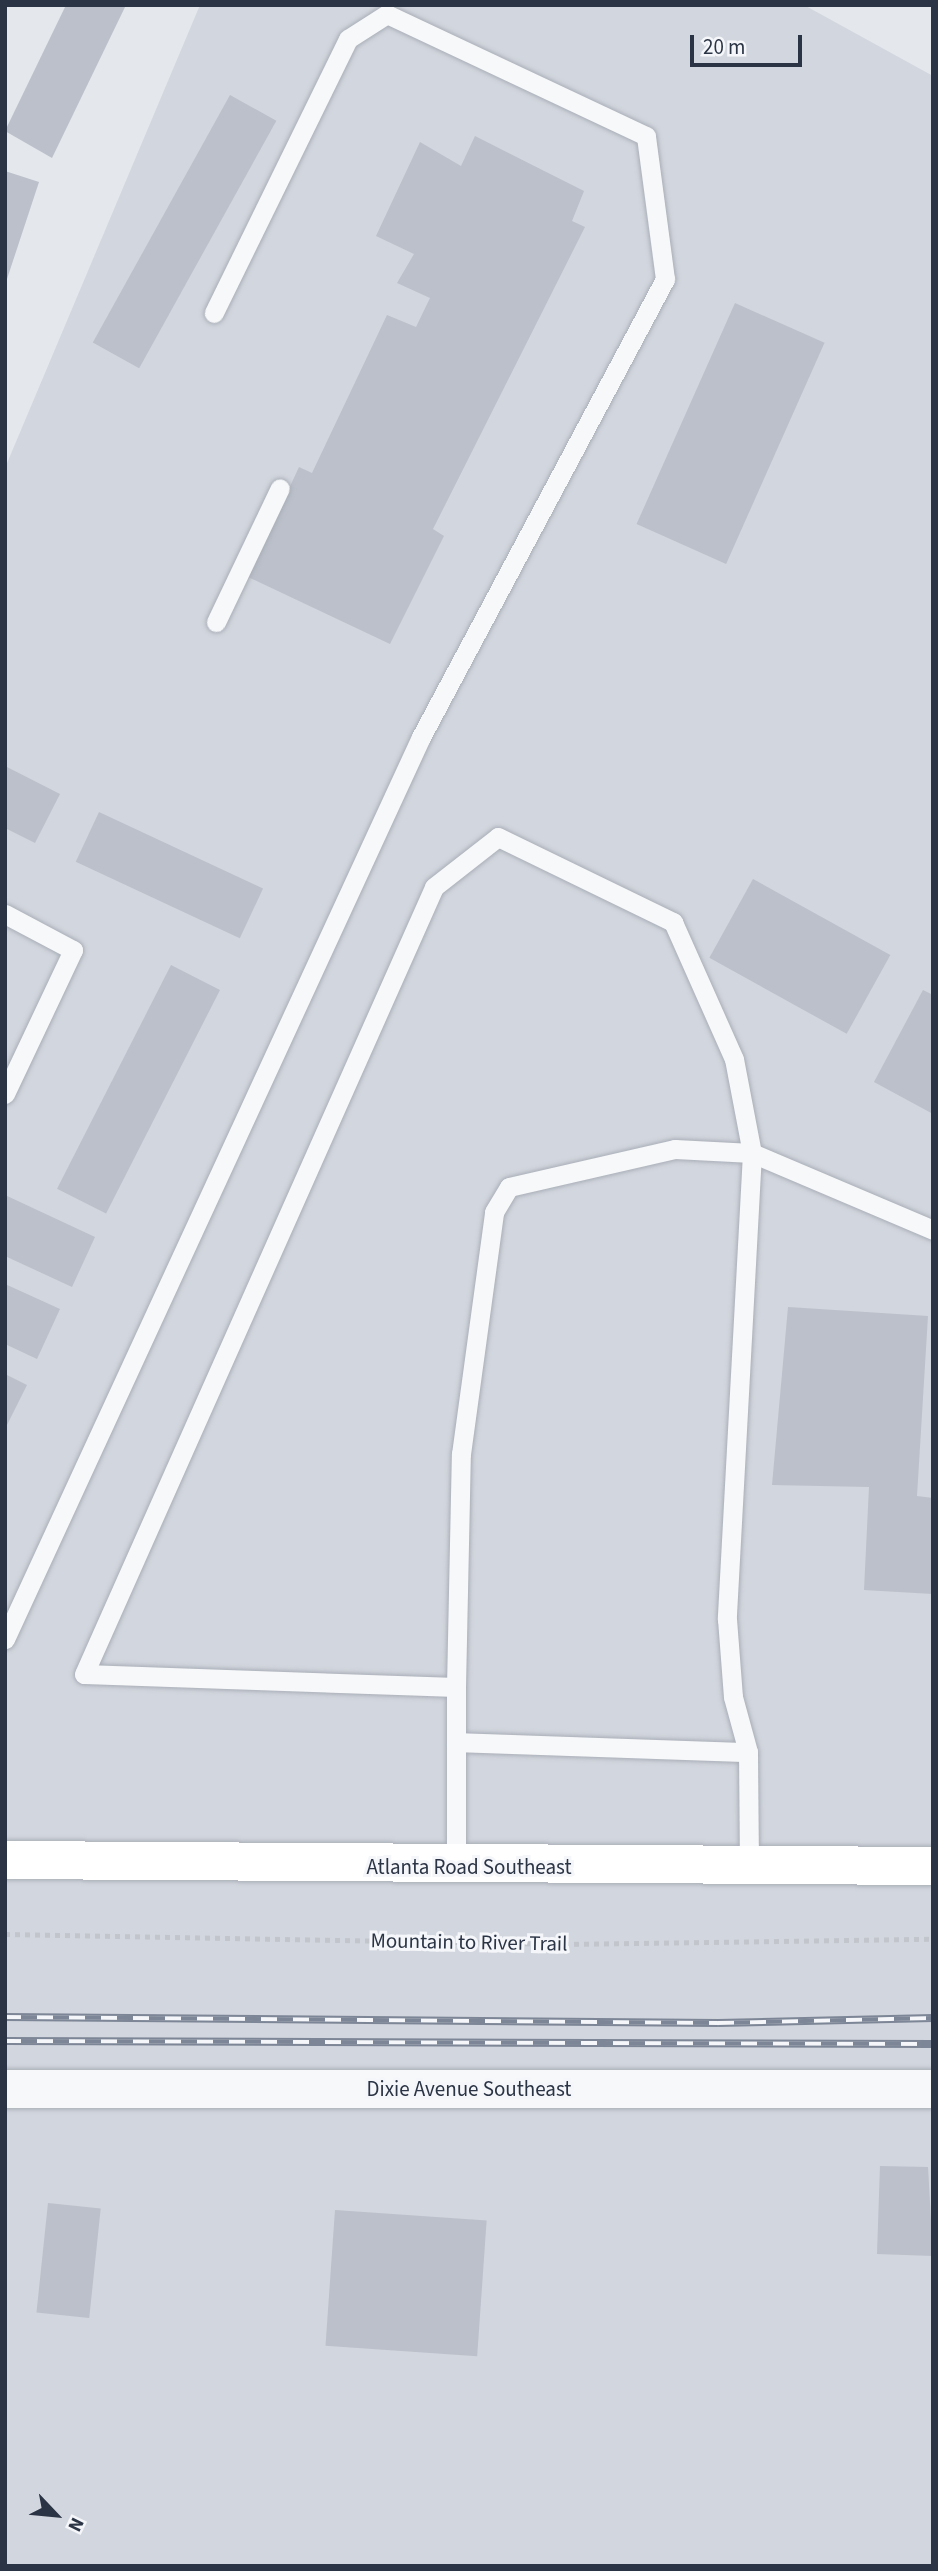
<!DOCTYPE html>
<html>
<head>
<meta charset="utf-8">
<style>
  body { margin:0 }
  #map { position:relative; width:938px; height:2571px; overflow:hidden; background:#e4e7ec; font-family:"Source Sans 3",sans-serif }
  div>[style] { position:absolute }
  .built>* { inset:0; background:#d2d6de }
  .building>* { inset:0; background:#bbc0ca; transform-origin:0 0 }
  .path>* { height:4.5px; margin-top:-2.25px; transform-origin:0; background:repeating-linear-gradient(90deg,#c2c5cb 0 5px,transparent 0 10px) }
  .roads { filter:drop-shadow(0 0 2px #a9aeb7) drop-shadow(0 0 2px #a9aeb7) }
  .lane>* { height:19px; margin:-9.5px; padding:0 9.5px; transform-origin:9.5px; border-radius:9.5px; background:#f7f8fa }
  .street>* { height:38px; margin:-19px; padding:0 19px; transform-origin:19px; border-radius:19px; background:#f7f8fa }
  .secondary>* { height:38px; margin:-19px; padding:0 19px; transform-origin:19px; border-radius:19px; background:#fff }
  .rail>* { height:8px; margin-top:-4px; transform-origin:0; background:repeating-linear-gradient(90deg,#f4f6f9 0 16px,#7d8696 0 32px); box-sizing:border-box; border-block:2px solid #7d8696 }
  span { translate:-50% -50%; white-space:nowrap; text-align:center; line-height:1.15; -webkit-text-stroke:6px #f4f6f9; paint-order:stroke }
  .street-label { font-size:21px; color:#2b3445 }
  .frame { position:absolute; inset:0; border:7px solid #2b3445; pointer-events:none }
  .north { position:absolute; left:21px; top:2480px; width:70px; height:70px; -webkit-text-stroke:5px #f4f6f9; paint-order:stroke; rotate:116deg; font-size:19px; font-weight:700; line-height:28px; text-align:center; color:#2b3445 }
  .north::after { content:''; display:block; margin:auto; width:24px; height:32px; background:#2b3445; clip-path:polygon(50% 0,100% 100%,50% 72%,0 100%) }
  .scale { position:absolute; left:690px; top:35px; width:112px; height:32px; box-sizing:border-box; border:4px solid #2b3445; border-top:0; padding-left:9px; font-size:21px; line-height:24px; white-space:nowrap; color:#2b3445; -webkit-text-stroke:5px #f4f6f9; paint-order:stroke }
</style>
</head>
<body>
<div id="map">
  <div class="built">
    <div style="clip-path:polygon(200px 5px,804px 5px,933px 76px,933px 2566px,5px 2566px,5px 468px)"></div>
  </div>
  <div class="building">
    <div style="clip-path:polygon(66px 5px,126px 5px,52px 158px,5px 131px)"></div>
    <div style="left:230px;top:95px;width:53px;height:283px;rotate:29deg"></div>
    <div style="clip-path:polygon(475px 136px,584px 191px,572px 221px,585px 227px,433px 529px,444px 536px,390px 644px,248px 577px,299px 467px,312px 473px,387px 315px,416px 327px,430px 298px,397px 283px,414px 254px,376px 236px,420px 142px,461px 166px)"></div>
    <div style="clip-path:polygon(5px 171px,39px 182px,6px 282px,5px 282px)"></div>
    <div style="left:735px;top:303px;width:98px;height:242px;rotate:24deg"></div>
    <div style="clip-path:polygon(5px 766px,60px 794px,35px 843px,5px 828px)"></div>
    <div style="left:99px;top:812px;width:181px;height:55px;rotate:25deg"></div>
    <div style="left:753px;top:879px;width:157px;height:90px;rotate:29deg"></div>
    <div style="left:171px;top:965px;width:55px;height:251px;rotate:27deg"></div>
    <div style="clip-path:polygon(923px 990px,933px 995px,933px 1114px,874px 1082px)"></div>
    <div style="clip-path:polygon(5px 1195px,95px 1237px,72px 1287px,5px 1256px)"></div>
    <div style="clip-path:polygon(5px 1284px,60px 1309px,37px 1359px,5px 1344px)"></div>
    <div style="clip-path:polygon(788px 1307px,928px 1316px,917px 1496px,933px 1498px,933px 1594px,864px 1590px,869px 1487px,772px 1485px)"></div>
    <div style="clip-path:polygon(5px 1374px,27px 1385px,5px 1429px)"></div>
    <div style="clip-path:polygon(880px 2166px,928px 2167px,933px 2256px,877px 2254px)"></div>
    <div style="left:48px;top:2203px;width:53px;height:110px;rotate:6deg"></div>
    <div style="left:335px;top:2210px;width:152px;height:136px;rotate:4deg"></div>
  </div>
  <div class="path">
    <div style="left:5px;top:1934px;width:559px;rotate:1.02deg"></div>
    <div style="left:564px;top:1944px;width:369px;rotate:-0.8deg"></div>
  </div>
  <div class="roads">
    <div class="lane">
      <div style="left:216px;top:622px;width:148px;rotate:-64.5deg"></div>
      <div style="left:5px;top:914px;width:77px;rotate:27.9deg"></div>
      <div style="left:73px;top:950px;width:159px;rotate:115.3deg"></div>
      <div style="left:5px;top:1639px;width:993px;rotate:-65.24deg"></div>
      <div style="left:421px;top:737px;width:519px;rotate:-61.95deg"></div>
      <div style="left:665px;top:279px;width:144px;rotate:-97.6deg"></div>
      <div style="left:646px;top:136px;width:286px;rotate:-154.8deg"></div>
      <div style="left:387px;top:14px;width:46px;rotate:147.3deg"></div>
      <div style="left:348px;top:39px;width:305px;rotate:116.1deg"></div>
      <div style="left:456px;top:1687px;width:233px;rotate:-88.8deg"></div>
      <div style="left:461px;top:1454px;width:244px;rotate:-82.2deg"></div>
      <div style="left:494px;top:1212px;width:29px;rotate:-59deg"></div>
      <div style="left:509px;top:1187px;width:170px;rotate:-12.9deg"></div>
      <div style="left:675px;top:1149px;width:77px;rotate:3deg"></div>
      <div style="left:752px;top:1153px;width:197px;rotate:23deg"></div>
      <div style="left:456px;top:1742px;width:292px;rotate:2deg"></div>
      <div style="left:748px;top:1752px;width:116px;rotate:89.5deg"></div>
      <div style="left:456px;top:1867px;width:180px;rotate:-90deg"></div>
      <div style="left:456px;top:1687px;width:372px;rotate:-178deg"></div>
      <div style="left:84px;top:1674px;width:861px;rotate:-66.02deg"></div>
      <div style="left:434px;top:887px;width:81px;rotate:-38deg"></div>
      <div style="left:498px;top:837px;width:195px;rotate:25.9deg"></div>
      <div style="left:673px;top:922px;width:150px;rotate:66deg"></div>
      <div style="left:734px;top:1059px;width:96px;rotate:79.2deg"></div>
      <div style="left:752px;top:1153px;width:467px;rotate:93.1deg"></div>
      <div style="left:727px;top:1619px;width:78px;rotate:85.6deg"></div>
      <div style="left:733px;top:1697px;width:57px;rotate:74.7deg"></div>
    </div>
    <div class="street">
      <div style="left:5px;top:2089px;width:928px"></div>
    </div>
    <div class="secondary">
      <div style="left:5px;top:1860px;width:928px;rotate:0.37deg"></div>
    </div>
  </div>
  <div class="rail">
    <div style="left:5px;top:2017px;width:713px;rotate:0.48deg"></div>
    <div style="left:718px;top:2023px;width:215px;rotate:-1.3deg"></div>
    <div style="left:5px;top:2041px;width:928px;rotate:0.19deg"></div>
  </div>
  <div class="street-label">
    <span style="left:469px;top:1867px">Atlanta Road Southeast</span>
    <span style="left:469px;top:1942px;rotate:1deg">Mountain to River Trail</span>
    <span style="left:469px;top:2089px">Dixie Avenue Southeast</span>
  </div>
  <div class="frame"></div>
  <div class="north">N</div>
  <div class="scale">20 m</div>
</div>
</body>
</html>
